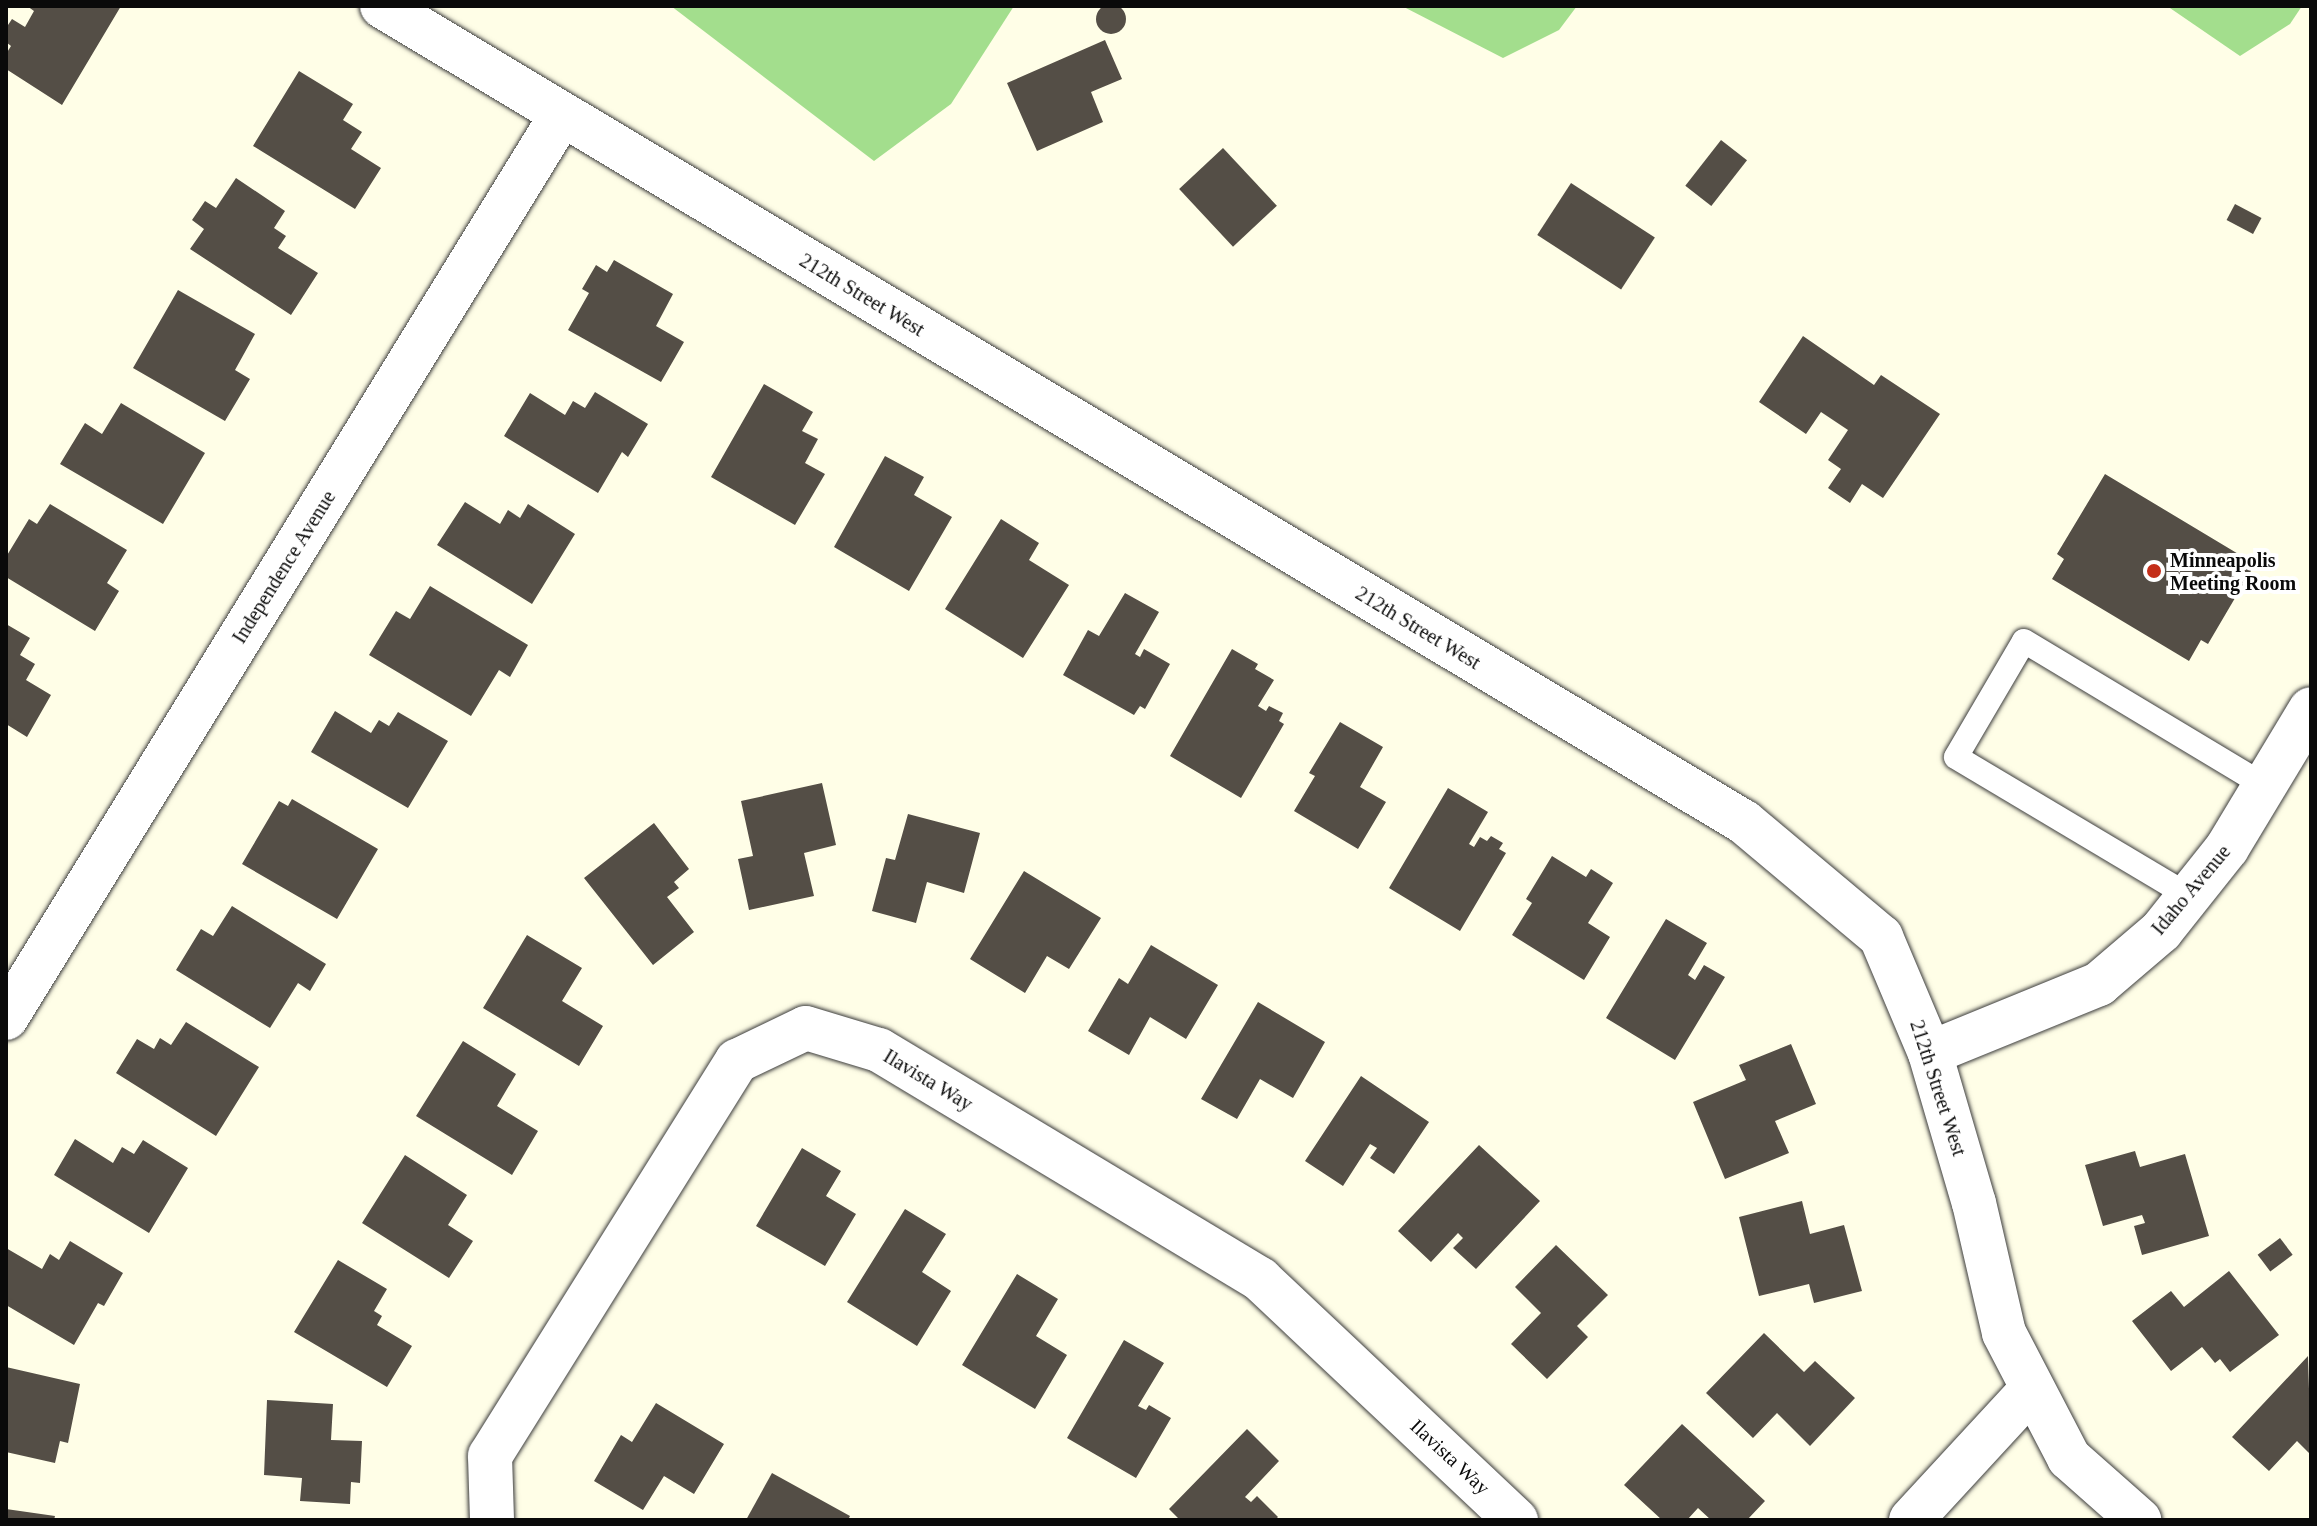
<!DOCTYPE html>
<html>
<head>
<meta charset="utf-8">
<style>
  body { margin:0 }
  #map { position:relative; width:2317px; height:1526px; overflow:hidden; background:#fffee7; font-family:"Times New Roman",serif }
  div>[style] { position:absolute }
  .forest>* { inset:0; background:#a3de8d }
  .building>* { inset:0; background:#544e46; transform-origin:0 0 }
  .round { border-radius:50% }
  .roads { filter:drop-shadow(0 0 2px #3d3d3d) drop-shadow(0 0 2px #3d3d3d) }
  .lane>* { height:24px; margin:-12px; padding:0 12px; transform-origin:12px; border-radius:12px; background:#fff }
  .street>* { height:44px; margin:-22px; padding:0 22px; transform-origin:22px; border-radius:22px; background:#fff }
  .dots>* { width:22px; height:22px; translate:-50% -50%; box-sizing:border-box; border:4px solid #fff; border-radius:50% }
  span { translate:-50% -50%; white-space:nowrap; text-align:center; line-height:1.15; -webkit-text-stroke:8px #fff; paint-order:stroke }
  .street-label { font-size:20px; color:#0a0a0a }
  .poi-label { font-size:20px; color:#0a0a0a; font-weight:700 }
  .left { translate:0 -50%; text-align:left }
  .frame { position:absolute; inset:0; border:8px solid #0a0a0a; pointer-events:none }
</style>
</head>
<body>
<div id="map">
  <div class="forest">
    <div style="clip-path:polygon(671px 6px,1014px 6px,951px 104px,874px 161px)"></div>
    <div style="clip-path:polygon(1402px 6px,1577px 6px,1559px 30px,1503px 58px)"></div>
    <div style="clip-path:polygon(2167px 6px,2302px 6px,2290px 24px,2240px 56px)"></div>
  </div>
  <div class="building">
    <div class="round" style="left:1096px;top:4px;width:30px;height:30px"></div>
    <div style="clip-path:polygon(27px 6px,121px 6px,62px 105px,6px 69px,6px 54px,11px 46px,6px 42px,6px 28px,12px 19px,25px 27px,34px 11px)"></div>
    <div style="clip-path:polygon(1105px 40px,1122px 79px,1091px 92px,1103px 122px,1037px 151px,1007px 83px)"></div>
    <div style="clip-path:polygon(299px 71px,353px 104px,343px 120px,362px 132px,351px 149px,381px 168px,355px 209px,253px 146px)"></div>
    <div style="left:1721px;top:140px;width:33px;height:58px;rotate:38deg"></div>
    <div style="left:1223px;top:148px;width:79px;height:60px;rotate:47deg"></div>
    <div style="clip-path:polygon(236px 178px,285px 211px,274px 228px,286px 236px,278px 248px,318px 273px,291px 315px,190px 249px,204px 229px,192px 220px,205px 201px,216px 208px)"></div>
    <div style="left:1571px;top:183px;width:100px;height:62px;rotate:33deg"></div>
    <div style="left:2235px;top:204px;width:30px;height:18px;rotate:28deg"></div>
    <div style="clip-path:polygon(614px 260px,673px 294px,656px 326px,684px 342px,661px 382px,568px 330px,589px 293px,582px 289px,596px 265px,607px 272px)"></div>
    <div style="clip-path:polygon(178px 290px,255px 334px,235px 370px,250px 379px,225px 421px,133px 368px)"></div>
    <div style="clip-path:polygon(1803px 336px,1874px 385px,1881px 375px,1940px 414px,1883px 498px,1862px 484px,1850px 503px,1828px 488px,1841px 469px,1828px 460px,1848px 430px,1821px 412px,1806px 434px,1759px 402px)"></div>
    <div style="clip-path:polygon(764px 384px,813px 412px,802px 431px,818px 439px,805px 463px,825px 474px,795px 525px,711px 477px)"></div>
    <div style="clip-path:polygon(595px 392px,648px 424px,628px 457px,622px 452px,598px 493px,504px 436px,530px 393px,565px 415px,573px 401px,585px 408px)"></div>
    <div style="clip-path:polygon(121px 403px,205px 453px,163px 524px,60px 464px,85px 423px,102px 434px)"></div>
    <div style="clip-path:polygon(885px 456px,924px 477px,914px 495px,952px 517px,909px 591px,834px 547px)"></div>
    <div style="clip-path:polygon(2105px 474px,2255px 564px,2208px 644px,2201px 640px,2189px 661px,2052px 579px,2064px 559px,2057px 554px)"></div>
    <div style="clip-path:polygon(465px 502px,500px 524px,508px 510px,520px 518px,528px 504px,575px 534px,532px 604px,437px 545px)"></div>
    <div style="clip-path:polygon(50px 504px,127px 550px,107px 583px,119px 591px,95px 631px,6px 577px,6px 557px,29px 519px,37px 524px)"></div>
    <div style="clip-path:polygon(1001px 519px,1039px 543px,1029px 560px,1069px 585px,1023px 658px,945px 609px)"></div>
    <div style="clip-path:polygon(430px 586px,528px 645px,510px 677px,499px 670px,471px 716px,369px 655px,396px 611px,410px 619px)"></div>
    <div style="clip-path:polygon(1125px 593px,1159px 612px,1135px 654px,1140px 657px,1144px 649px,1170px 664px,1145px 709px,1140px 706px,1134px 715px,1063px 675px,1088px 630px,1099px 636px)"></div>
    <div style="clip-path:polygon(6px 624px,30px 638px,20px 655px,35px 664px,26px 680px,51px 695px,27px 737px,6px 724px)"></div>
    <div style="clip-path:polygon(1232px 649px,1258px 664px,1255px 669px,1274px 680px,1258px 706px,1266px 711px,1269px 706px,1283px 713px,1279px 721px,1284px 724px,1241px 798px,1170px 756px)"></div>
    <div style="clip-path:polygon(335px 711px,371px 733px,379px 720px,389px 726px,398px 712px,448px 741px,408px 808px,311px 752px)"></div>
    <div style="clip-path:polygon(1340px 722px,1383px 747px,1360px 787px,1386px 802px,1358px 849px,1294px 811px,1315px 776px,1309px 773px)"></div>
    <div style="clip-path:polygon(822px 783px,836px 845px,804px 853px,814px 896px,749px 910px,738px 859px,753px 856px,741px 801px)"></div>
    <div style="clip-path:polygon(1448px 788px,1488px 812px,1469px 844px,1474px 847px,1480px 837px,1487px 841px,1491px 836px,1503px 843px,1499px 849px,1506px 853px,1460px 931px,1389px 888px)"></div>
    <div style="clip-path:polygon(292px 799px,378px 849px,337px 919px,242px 864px,279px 801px,288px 806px)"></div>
    <div style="clip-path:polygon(908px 814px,980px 833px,964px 893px,927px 882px,916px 923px,872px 911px,886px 858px,895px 860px)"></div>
    <div style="clip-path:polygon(654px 823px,689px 869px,674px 882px,679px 888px,667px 897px,694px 932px,653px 965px,584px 878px)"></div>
    <div style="clip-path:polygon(1552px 856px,1586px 877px,1591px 869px,1613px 883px,1588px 923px,1610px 937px,1584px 980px,1512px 935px,1532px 903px,1526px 899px)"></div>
    <div style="clip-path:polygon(1024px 871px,1101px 918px,1069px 969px,1047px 956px,1025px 993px,970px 959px)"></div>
    <div style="clip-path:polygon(232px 906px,326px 964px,310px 991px,298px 983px,270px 1028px,176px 970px,201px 929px,213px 936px)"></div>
    <div style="clip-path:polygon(1666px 919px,1707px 943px,1688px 975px,1695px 980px,1704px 965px,1725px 977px,1675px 1060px,1606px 1018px)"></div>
    <div style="clip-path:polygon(527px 935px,582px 968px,562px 1001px,603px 1026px,579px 1066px,483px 1008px)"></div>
    <div style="clip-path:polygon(1151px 945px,1218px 985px,1186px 1039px,1150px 1017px,1129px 1055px,1088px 1031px,1119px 978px,1128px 984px)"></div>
    <div style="clip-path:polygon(1258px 1002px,1325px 1042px,1293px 1098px,1260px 1079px,1237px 1119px,1201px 1099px)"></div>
    <div style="clip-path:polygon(186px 1022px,259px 1067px,216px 1136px,116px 1073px,137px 1039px,154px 1049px,160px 1038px,171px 1045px)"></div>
    <div style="clip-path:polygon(463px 1041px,516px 1074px,497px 1106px,538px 1131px,512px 1175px,416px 1116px)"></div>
    <div style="clip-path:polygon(1791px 1044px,1816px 1104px,1775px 1121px,1789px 1153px,1725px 1179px,1693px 1102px,1746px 1080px,1739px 1065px)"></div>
    <div style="clip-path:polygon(1361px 1076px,1429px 1122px,1394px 1174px,1370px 1158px,1377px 1148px,1370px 1144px,1343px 1186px,1305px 1161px)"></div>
    <div style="clip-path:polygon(75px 1139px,113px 1163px,122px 1147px,134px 1154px,143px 1140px,188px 1168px,149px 1233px,54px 1175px)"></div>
    <div style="clip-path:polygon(1479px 1145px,1540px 1201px,1476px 1269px,1453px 1248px,1463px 1238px,1458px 1233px,1431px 1262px,1398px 1231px)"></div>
    <div style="clip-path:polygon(802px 1148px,841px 1171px,826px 1196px,856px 1214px,825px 1266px,756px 1226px)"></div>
    <div style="clip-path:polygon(2135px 1151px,2140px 1167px,2185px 1154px,2209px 1236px,2142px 1255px,2134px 1226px,2145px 1223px,2142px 1215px,2103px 1226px,2085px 1165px)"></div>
    <div style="clip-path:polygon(405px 1155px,467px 1195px,448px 1225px,473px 1241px,449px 1278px,362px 1223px)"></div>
    <div style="clip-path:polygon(1802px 1201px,1810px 1234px,1844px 1225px,1862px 1291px,1814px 1303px,1809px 1284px,1759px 1296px,1739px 1217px)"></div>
    <div style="clip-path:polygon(905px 1209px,946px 1234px,922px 1272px,951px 1291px,917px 1346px,847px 1302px)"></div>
    <div style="left:2280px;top:1238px;width:21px;height:28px;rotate:53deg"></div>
    <div style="clip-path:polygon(70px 1241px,123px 1273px,104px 1306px,98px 1303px,74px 1345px,6px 1305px,6px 1248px,42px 1269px,50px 1254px,59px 1260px)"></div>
    <div style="clip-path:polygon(1556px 1245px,1608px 1295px,1577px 1326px,1588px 1337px,1547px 1379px,1511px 1344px,1541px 1313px,1515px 1287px)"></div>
    <div style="clip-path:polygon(338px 1260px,387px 1289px,374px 1311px,382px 1316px,377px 1325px,412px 1346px,387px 1387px,294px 1332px)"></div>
    <div style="clip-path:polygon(2229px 1271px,2279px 1335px,2230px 1372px,2220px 1359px,2215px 1363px,2202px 1347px,2171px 1371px,2132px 1321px,2171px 1291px,2184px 1307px)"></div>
    <div style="clip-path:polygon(1017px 1274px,1058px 1299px,1036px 1336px,1067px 1355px,1035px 1409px,962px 1365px)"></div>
    <div style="clip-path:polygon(1764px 1333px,1804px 1372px,1815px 1361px,1855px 1398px,1810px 1446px,1777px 1413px,1753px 1438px,1706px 1393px)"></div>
    <div style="clip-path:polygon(1124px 1340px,1164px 1363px,1138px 1406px,1146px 1410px,1149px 1405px,1171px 1418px,1136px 1478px,1067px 1438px)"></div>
    <div style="clip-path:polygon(2308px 1356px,2311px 1455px,2297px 1441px,2269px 1471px,2232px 1437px)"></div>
    <div style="clip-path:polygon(6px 1367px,80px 1384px,68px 1443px,60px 1441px,55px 1463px,6px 1452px)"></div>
    <div style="clip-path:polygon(267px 1400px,333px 1404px,331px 1440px,362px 1441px,360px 1483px,351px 1482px,350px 1504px,300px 1501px,302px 1478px,264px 1475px)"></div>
    <div style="clip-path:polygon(656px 1403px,724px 1444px,694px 1494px,664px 1476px,643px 1510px,594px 1481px,621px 1435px,632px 1442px)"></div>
    <div style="clip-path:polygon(1682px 1424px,1765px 1501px,1747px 1520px,1711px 1520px,1698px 1508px,1687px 1520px,1662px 1520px,1624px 1485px)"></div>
    <div style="clip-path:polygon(1247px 1429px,1279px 1461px,1245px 1497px,1251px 1502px,1257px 1496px,1278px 1517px,1275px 1520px,1180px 1520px,1169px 1509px)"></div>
    <div style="clip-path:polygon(772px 1473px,850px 1516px,848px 1520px,746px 1520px)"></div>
    <div style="clip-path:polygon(6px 1509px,55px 1516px,54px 1520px,6px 1520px)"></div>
  </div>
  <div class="roads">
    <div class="lane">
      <div style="left:2189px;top:896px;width:271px;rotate:-149.2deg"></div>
      <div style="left:1956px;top:757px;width:134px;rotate:-59.6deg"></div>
      <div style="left:2024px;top:641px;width:281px;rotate:31deg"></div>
    </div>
    <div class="street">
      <div style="left:382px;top:6px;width:1588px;rotate:30.93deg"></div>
      <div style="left:1744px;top:822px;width:179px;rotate:40deg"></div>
      <div style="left:1881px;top:937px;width:126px;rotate:67.1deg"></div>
      <div style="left:1930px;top:1053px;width:156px;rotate:73.7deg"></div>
      <div style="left:1974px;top:1203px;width:133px;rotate:77deg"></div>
      <div style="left:2004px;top:1333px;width:141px;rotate:62.5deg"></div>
      <div style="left:2069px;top:1458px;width:94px;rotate:41.5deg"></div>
      <div style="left:6px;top:1018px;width:1059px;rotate:-58.4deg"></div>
      <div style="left:1930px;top:1053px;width:183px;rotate:-22.2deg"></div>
      <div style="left:2099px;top:984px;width:82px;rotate:-40.5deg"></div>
      <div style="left:2161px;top:931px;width:106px;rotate:-51.5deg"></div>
      <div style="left:2227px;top:848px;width:162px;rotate:-58.9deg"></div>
      <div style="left:492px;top:1520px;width:64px;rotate:-91.8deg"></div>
      <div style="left:490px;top:1456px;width:466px;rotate:-58deg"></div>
      <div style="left:737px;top:1061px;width:76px;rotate:-25.6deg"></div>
      <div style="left:806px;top:1028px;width:76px;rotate:16.8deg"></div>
      <div style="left:879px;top:1050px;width:445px;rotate:31deg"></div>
      <div style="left:1260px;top:1279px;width:352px;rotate:43.3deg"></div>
      <div style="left:1911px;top:1520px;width:178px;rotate:-47.3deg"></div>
    </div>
  </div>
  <div class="dots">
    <div style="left:2154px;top:571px;background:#c42e19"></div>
  </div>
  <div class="street-label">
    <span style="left:862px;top:295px;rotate:31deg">212th Street West</span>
    <span style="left:284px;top:567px;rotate:-58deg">Independence Avenue</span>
    <span style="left:1418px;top:628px;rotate:31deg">212th Street West</span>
    <span style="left:2191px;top:890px;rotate:-50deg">Idaho Avenue</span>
    <span style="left:928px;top:1080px;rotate:31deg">Ilavista Way</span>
    <span style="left:1938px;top:1088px;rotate:72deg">212th Street West</span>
    <span style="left:1450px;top:1457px;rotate:43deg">Ilavista Way</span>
  </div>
  <div class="poi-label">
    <span class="left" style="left:2170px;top:572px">Minneapolis<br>Meeting Room</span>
  </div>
  <div class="frame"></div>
</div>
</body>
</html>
